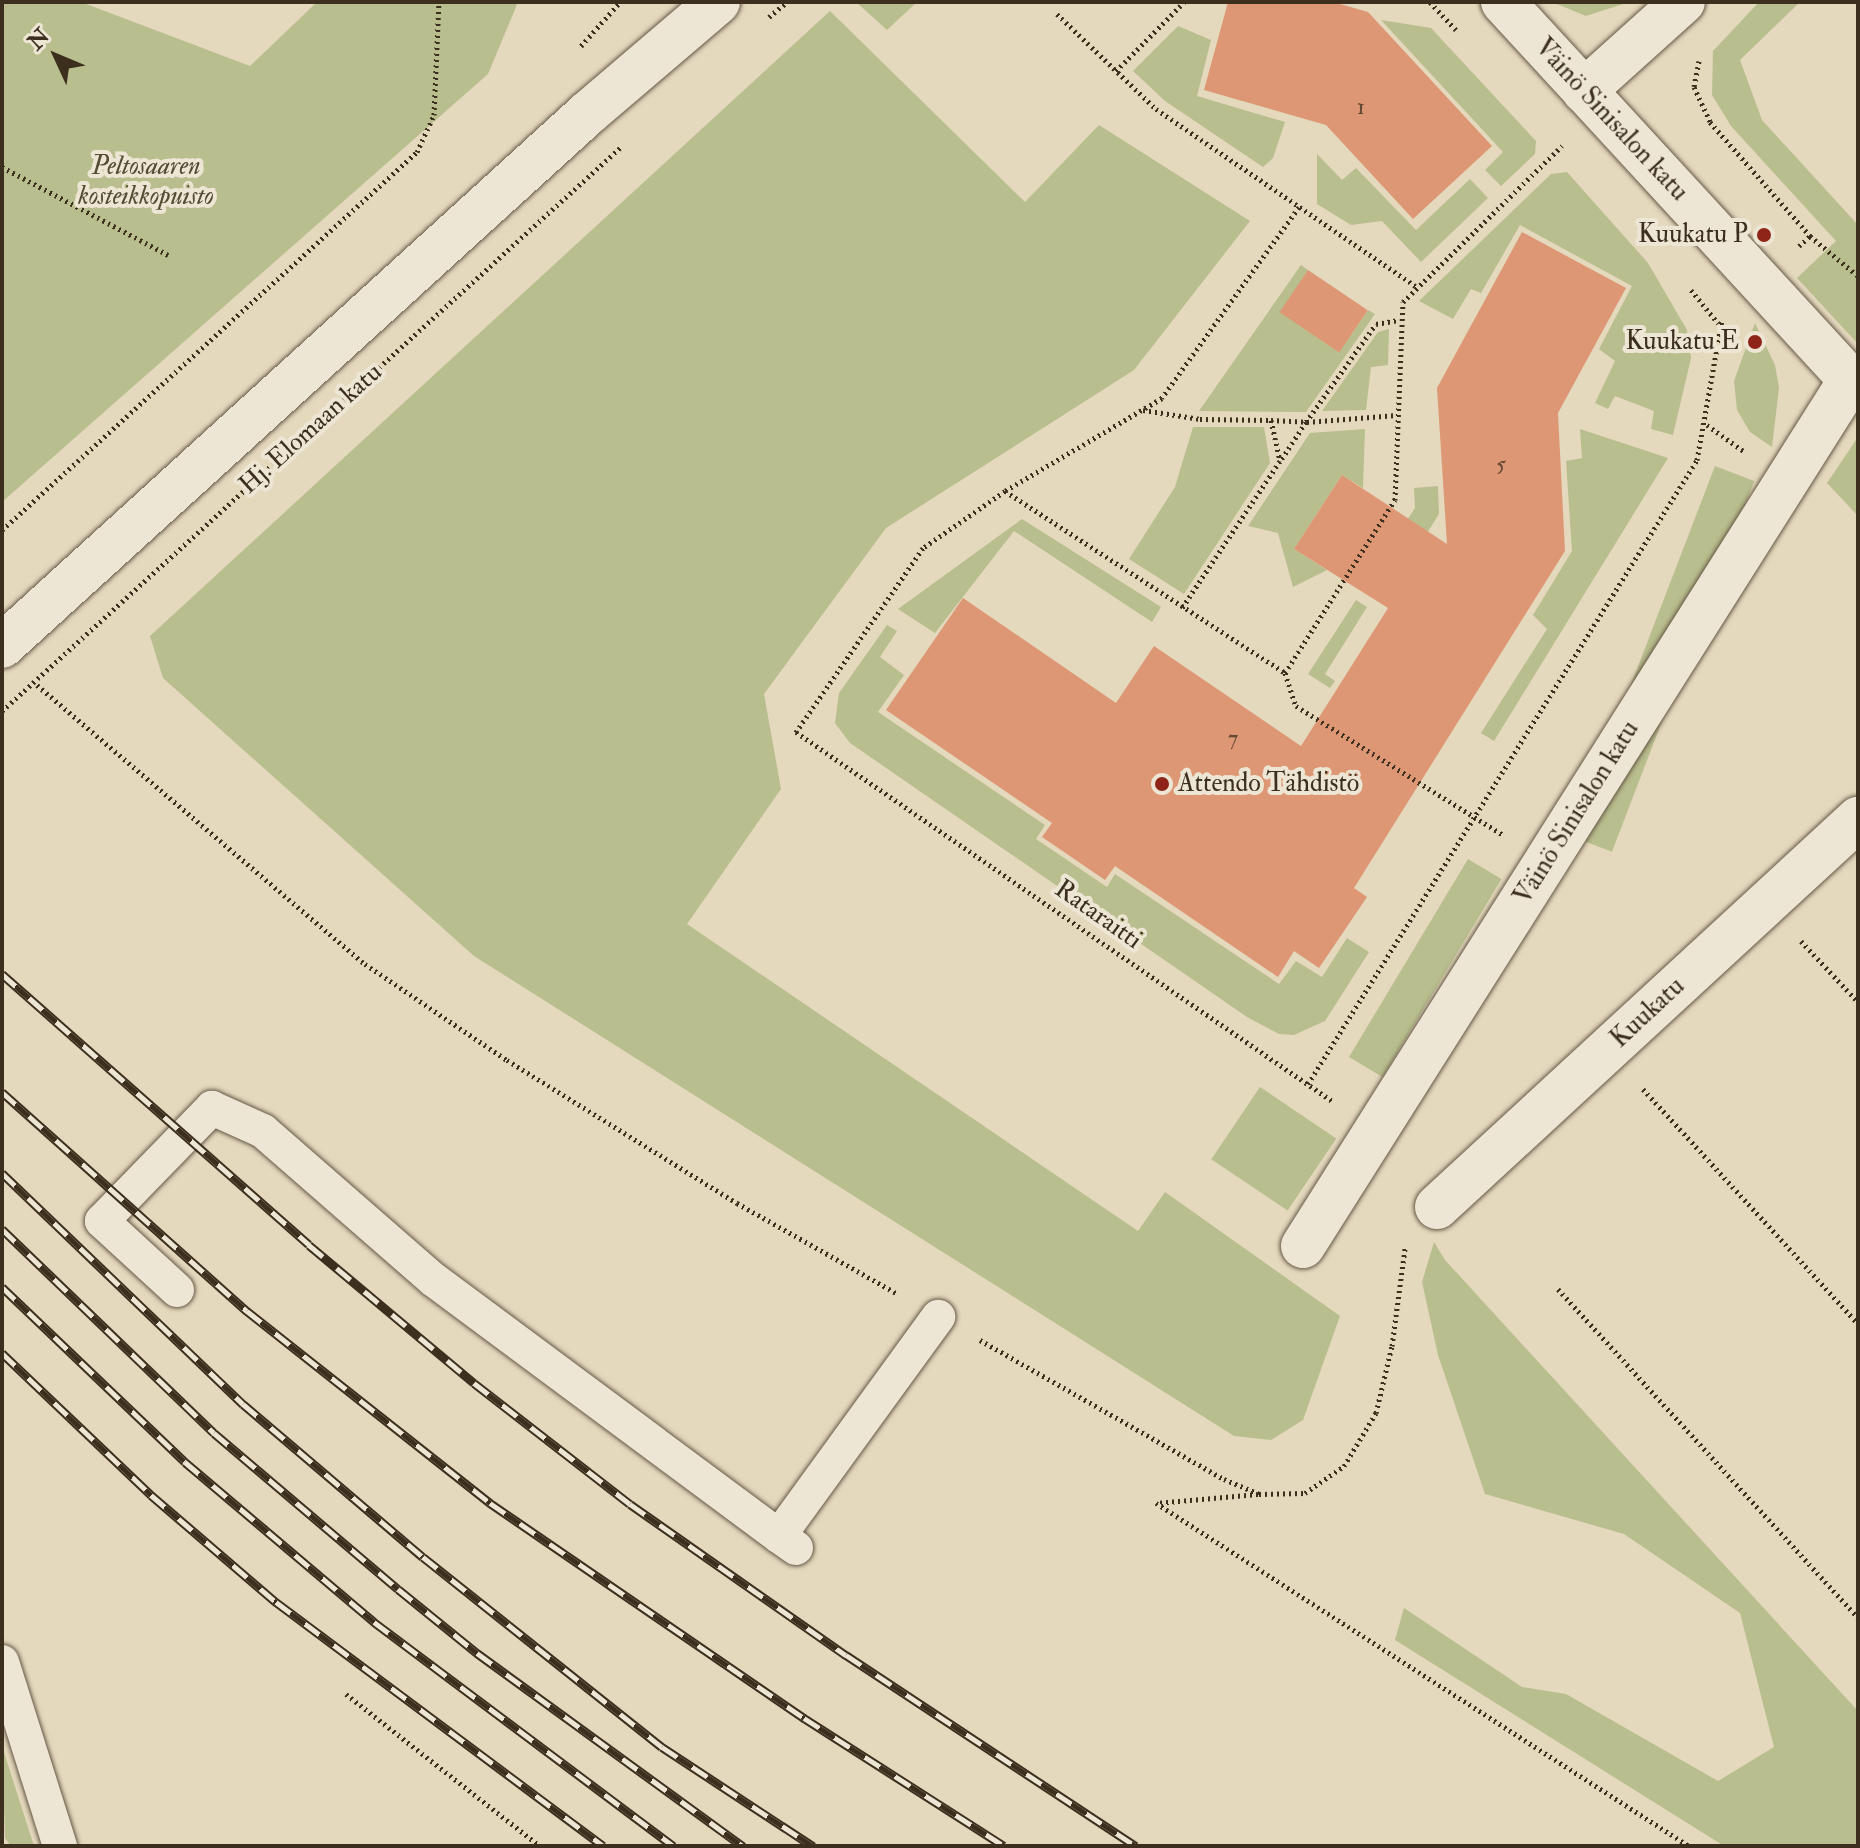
<!DOCTYPE html>
<html>
<head>
<meta charset="utf-8">
<style>
  body { margin:0 }
  #map { position:relative; width:1860px; height:1848px; overflow:hidden; background:#e4d8bd; font-family:"IM FELL Double Pica",serif }
  div>[style] { position:absolute }
  .green>* { inset:0; background:#b9be8e; transform-origin:0 0 }
  .building>* { inset:0; background:#de9774; transform-origin:0 0 }
  .path>* { height:5px; margin-top:-2.5px; transform-origin:0; background:repeating-linear-gradient(90deg,#3c2f1e 0 2px,transparent 0 6px) }
  .roads { filter:drop-shadow(0 0 2px #665946) drop-shadow(0 0 2px #665946) }
  .lane>* { height:34px; margin:-17px; padding:0 17px; transform-origin:17px; border-radius:17px; background:#ede6d4 }
  .street>* { height:44px; margin:-22px; padding:0 22px; transform-origin:22px; border-radius:22px; background:#ede6d4 }
  .secondary>* { height:44px; margin:-22px; padding:0 22px; transform-origin:22px; border-radius:22px; background:#ede6d4 }
  .rail>* { height:9px; margin-top:-4.5px; transform-origin:0; background:repeating-linear-gradient(90deg,#ede6d4 0 18px,#3c2f1e 0 36px); box-sizing:border-box; border-block:2px solid #3c2f1e }
  .path-bridge>* { height:5px; margin-top:-2.5px; transform-origin:0; background:repeating-linear-gradient(90deg,#3c2f1e 0 2px,transparent 0 6px) }
  .dots>* { width:22px; height:22px; translate:-50% -50%; box-sizing:border-box; border:4px solid #ede6d4; border-radius:50% }
  span { translate:-50% -50%; white-space:nowrap; text-align:center; line-height:1.15; -webkit-text-stroke:8px #ede6d4; paint-order:stroke }
  .number-label { font-size:22px; color:#644934 }
  .number-label span { -webkit-text-stroke-width:0 }
  .street-label { font-size:26px; color:#3c2f1e }
  .park-label { font-size:26px; color:#554c34; font-style:italic }
  .poi-label { font-size:26px; color:#3c2f1e }
  .right { translate:-100% -50%; text-align:right }
  .left { translate:0 -50%; text-align:left }
  .frame { position:absolute; inset:0; border:4px solid #3c2f1e; pointer-events:none }
  .north { position:absolute; left:16px; top:16px; width:80px; height:80px; -webkit-text-stroke:6px #ede6d4; paint-order:stroke; rotate:314deg; font-size:22px; font-weight:700; line-height:32px; text-align:center; color:#3c2f1e }
  .north::after { content:''; display:block; margin:auto; width:28px; height:36px; background:#3c2f1e; clip-path:polygon(50% 0,100% 100%,50% 72%,0 100%) }
</style>
</head>
<body>
<div id="map">
  <div class="green">
    <div style="clip-path:polygon(2px 2px,81px 2px,250px 66px,317px 2px,518px 2px,488px 74px,2px 502px)"></div>
    <div style="clip-path:polygon(856px 2px,917px 2px,887px 30px)"></div>
    <div style="clip-path:polygon(1552px 2px,1629px 2px,1586px 16px)"></div>
    <div style="clip-path:polygon(1759px 2px,1800px 2px,1740px 60px,1762px 120px,1858px 225px,1858px 344px,1797px 278px,1836px 241px,1731px 126px,1712px 95px,1713px 51px)"></div>
    <div style="clip-path:polygon(830px 11px,1025px 202px,1099px 125px,1250px 221px,1134px 370px,886px 528px,764px 694px,781px 789px,687px 924px,1138px 1231px,1165px 1192px,1340px 1316px,1303px 1420px,1271px 1440px,1234px 1436px,474px 956px,163px 678px,150px 636px)"></div>
    <div style="clip-path:polygon(1381px 20px,1431px 28px,1536px 141px,1535px 154px,1501px 186px,1485px 170px,1503px 152px)"></div>
    <div style="clip-path:polygon(1178px 26px,1211px 40px,1197px 96px,1285px 122px,1273px 158px,1263px 167px,1165px 101px,1133px 71px)"></div>
    <div style="clip-path:polygon(1317px 154px,1342px 180px,1356px 168px,1416px 230px,1470px 179px,1488px 198px,1421px 262px,1382px 221px,1351px 225px,1317px 204px)"></div>
    <div style="clip-path:polygon(1567px 172px,1648px 263px,1687px 330px,1691px 358px,1673px 435px,1651px 429px,1654px 411px,1615px 396px,1608px 409px,1595px 403px,1615px 361px,1599px 349px,1632px 286px,1520px 225px,1481px 293px,1471px 289px,1453px 319px,1419px 301px,1551px 174px)"></div>
    <div style="clip-path:polygon(1301px 265px,1308px 270px,1281px 313px,1339px 352px,1368px 310px,1375px 314px,1306px 412px,1199px 411px)"></div>
    <div style="clip-path:polygon(1755px 323px,1775px 365px,1779px 388px,1772px 447px,1750px 432px,1737px 410px,1734px 381px)"></div>
    <div style="clip-path:polygon(1389px 329px,1388px 365px,1371px 367px,1366px 410px,1322px 411px,1378px 332px)"></div>
    <div style="clip-path:polygon(1193px 427px,1264px 427px,1270px 463px,1184px 594px,1129px 559px,1175px 487px)"></div>
    <div style="clip-path:polygon(1365px 429px,1363px 488px,1342px 475px,1294px 549px,1327px 570px,1293px 587px,1278px 533px,1248px 526px,1310px 433px)"></div>
    <div style="clip-path:polygon(1580px 429px,1668px 458px,1494px 741px,1481px 733px,1547px 629px,1533px 615px,1572px 551px,1566px 461px,1582px 458px)"></div>
    <div style="clip-path:polygon(1858px 437px,1858px 516px,1827px 483px)"></div>
    <div style="left:1715px;top:466px;width:42px;height:397px;rotate:21deg"></div>
    <div style="clip-path:polygon(1438px 486px,1439px 514px,1396px 583px,1375px 569px,1415px 508px,1414px 488px)"></div>
    <div style="clip-path:polygon(1022px 519px,1161px 607px,1152px 622px,1014px 531px,935px 633px,898px 609px)"></div>
    <div style="clip-path:polygon(1356px 600px,1367px 607px,1325px 674px,1335px 681px,1330px 688px,1308px 674px)"></div>
    <div style="clip-path:polygon(887px 625px,897px 631px,880px 657px,904px 675px,878px 712px,1045px 825px,1036px 839px,1107px 887px,1115px 874px,1279px 984px,1296px 961px,1322px 977px,1347px 938px,1369px 952px,1325px 1021px,1294px 1035px,1279px 1034px,1247px 1017px,850px 743px,835px 723px,839px 693px)"></div>
    <div style="left:1468px;top:859px;width:39px;height:231px;rotate:31deg"></div>
    <div style="left:1260px;top:1087px;width:92px;height:87px;rotate:34deg"></div>
    <div style="clip-path:polygon(1434px 1242px,1445px 1260px,1858px 1711px,1858px 1846px,1724px 1846px,1395px 1640px,1404px 1608px,1522px 1687px,1566px 1694px,1718px 1781px,1774px 1747px,1740px 1613px,1624px 1534px,1485px 1494px,1438px 1355px,1422px 1282px)"></div>
    <div style="clip-path:polygon(2px 1746px,34px 1846px,11px 1846px,5px 1838px)"></div>
  </div>
  <div class="building">
    <div style="clip-path:polygon(1228px 2px,1333px 2px,1368px 12px,1492px 146px,1413px 219px,1326px 125px,1204px 90px)"></div>
    <div style="clip-path:polygon(1522px 232px,1626px 288px,1558px 413px,1565px 551px,1354px 888px,1367px 897px,1319px 968px,1294px 951px,1278px 977px,1115px 866px,1105px 880px,1042px 837px,1052px 823px,886px 710px,963px 598px,1116px 703px,1154px 646px,1301px 746px,1388px 608px,1294px 549px,1342px 475px,1447px 544px,1437px 388px)"></div>
    <div style="left:1308px;top:270px;width:72px;height:51px;rotate:34deg"></div>
  </div>
  <div class="path">
    <div style="left:1430px;top:2px;width:38px;rotate:47deg"></div>
    <div style="left:1057px;top:14px;width:137px;rotate:43.8deg"></div>
    <div style="left:1156px;top:109px;width:314px;rotate:34.3deg"></div>
    <div style="left:769px;top:17px;width:23px;rotate:-40deg"></div>
    <div style="left:581px;top:46px;width:59px;rotate:-48.4deg"></div>
    <div style="left:1699px;top:61px;width:26px;rotate:101deg"></div>
    <div style="left:1694px;top:87px;width:38px;rotate:65deg"></div>
    <div style="left:1710px;top:122px;width:152px;rotate:48.7deg"></div>
    <div style="left:1810px;top:236px;width:62px;rotate:39.8deg"></div>
    <div style="left:1116px;top:71px;width:97px;rotate:-45.4deg"></div>
    <div style="left:2px;top:167px;width:188px;rotate:27.9deg"></div>
    <div style="left:1299px;top:207px;width:235px;rotate:125.7deg"></div>
    <div style="left:1162px;top:398px;width:182px;rotate:149.4deg"></div>
    <div style="left:1005px;top:491px;width:100px;rotate:145.2deg"></div>
    <div style="left:923px;top:548px;width:224px;rotate:124.6deg"></div>
    <div style="left:796px;top:732px;width:651px;rotate:34.54deg"></div>
    <div style="left:1799px;top:246px;width:15px;rotate:-42deg"></div>
    <div style="left:1691px;top:290px;width:43px;rotate:50.7deg"></div>
    <div style="left:1143px;top:410px;width:58px;rotate:9deg"></div>
    <div style="left:1200px;top:419px;width:71px;rotate:0.8deg"></div>
    <div style="left:1271px;top:420px;width:42px;rotate:77.6deg"></div>
    <div style="left:1280px;top:461px;width:177px;rotate:123.7deg"></div>
    <div style="left:1271px;top:420px;width:35px;rotate:3deg"></div>
    <div style="left:1306px;top:422px;width:45px;rotate:123.3deg"></div>
    <div style="left:1306px;top:422px;width:120px;rotate:-54.5deg"></div>
    <div style="left:1376px;top:324px;width:23px;rotate:-10deg"></div>
    <div style="left:1307px;top:422px;width:90px;rotate:-4.4deg"></div>
    <div style="left:1707px;top:425px;width:47px;rotate:35.4deg"></div>
    <div style="left:1005px;top:491px;width:334px;rotate:33deg"></div>
    <div style="left:1285px;top:673px;width:35px;rotate:72deg"></div>
    <div style="left:1296px;top:706px;width:243px;rotate:31.9deg"></div>
    <div style="left:2px;top:530px;width:561px;rotate:-42.33deg"></div>
    <div style="left:417px;top:152px;width:41px;rotate:-65.3deg"></div>
    <div style="left:434px;top:115px;width:113px;rotate:-87.5deg"></div>
    <div style="left:1285px;top:673px;width:205px;rotate:-57.6deg"></div>
    <div style="left:1395px;top:500px;width:198px;rotate:-87.7deg"></div>
    <div style="left:1403px;top:302px;width:223px;rotate:-44.5deg"></div>
    <div style="left:37px;top:685px;width:431px;rotate:40.4deg"></div>
    <div style="left:365px;top:964px;width:171px;rotate:34.1deg"></div>
    <div style="left:507px;top:1060px;width:271px;rotate:31.9deg"></div>
    <div style="left:737px;top:1203px;width:185px;rotate:29.5deg"></div>
    <div style="left:1801px;top:941px;width:83px;rotate:46.9deg"></div>
    <div style="left:1308px;top:1084px;width:735px;rotate:-58.06deg"></div>
    <div style="left:1697px;top:460px;width:143px;rotate:-79.9deg"></div>
    <div style="left:1643px;top:1089px;width:319px;rotate:47.5deg"></div>
    <div style="left:1558px;top:1289px;width:445px;rotate:47.6deg"></div>
    <div style="left:980px;top:1340px;width:281px;rotate:29.7deg"></div>
    <div style="left:1224px;top:1479px;width:38px;rotate:23deg"></div>
    <div style="left:1259px;top:1494px;width:46px;rotate:-1.2deg"></div>
    <div style="left:1305px;top:1493px;width:47px;rotate:-34.7deg"></div>
    <div style="left:1344px;top:1466px;width:62px;rotate:-58.9deg"></div>
    <div style="left:1376px;top:1413px;width:69px;rotate:-76.6deg"></div>
    <div style="left:1392px;top:1346px;width:99px;rotate:-82.4deg"></div>
    <div style="left:1258px;top:1494px;width:102px;rotate:175deg"></div>
    <div style="left:1156px;top:1503px;width:634px;rotate:32.76deg"></div>
    <div style="left:346px;top:1694px;width:246px;rotate:38.1deg"></div>
  </div>
  <div class="roads">
    <div class="lane">
      <div style="left:177px;top:1290px;width:102px;rotate:-137.4deg"></div>
      <div style="left:102px;top:1221px;width:158px;rotate:-45.8deg"></div>
      <div style="left:212px;top:1108px;width:56px;rotate:24.3deg"></div>
      <div style="left:263px;top:1131px;width:227px;rotate:41.1deg"></div>
      <div style="left:434px;top:1280px;width:430px;rotate:36.6deg"></div>
      <div style="left:796px;top:1548px;width:21px;rotate:-145deg"></div>
      <div style="left:779px;top:1536px;width:271px;rotate:-54deg"></div>
      <div style="left:2px;top:1662px;width:193px;rotate:72.5deg"></div>
    </div>
    <div class="street">
      <div style="left:1503px;top:2px;width:524px;rotate:47.4deg"></div>
      <div style="left:1584px;top:91px;width:133px;rotate:-42deg"></div>
      <div style="left:1437px;top:1207px;width:573px;rotate:-42.66deg"></div>
      <div style="left:1303px;top:1246px;width:1026px;rotate:-57.7deg"></div>
    </div>
    <div class="secondary">
      <div style="left:2px;top:646px;width:792px;rotate:-42.29deg"></div>
      <div style="left:588px;top:113px;width:171px;rotate:-40.5deg"></div>
    </div>
  </div>
  <div class="rail">
    <div style="left:2px;top:974px;width:409px;rotate:41.4deg"></div>
    <div style="left:309px;top:1245px;width:215px;rotate:39.9deg"></div>
    <div style="left:474px;top:1383px;width:197px;rotate:37.8deg"></div>
    <div style="left:630px;top:1504px;width:264px;rotate:35deg"></div>
    <div style="left:846px;top:1655px;width:347px;rotate:33.4deg"></div>
    <div style="left:2px;top:1092px;width:329px;rotate:41.8deg"></div>
    <div style="left:247px;top:1311px;width:310px;rotate:38.3deg"></div>
    <div style="left:490px;top:1503px;width:381px;rotate:34.4deg"></div>
    <div style="left:804px;top:1718px;width:237px;rotate:32.6deg"></div>
    <div style="left:2px;top:1173px;width:334px;rotate:43.8deg"></div>
    <div style="left:243px;top:1404px;width:236px;rotate:40.4deg"></div>
    <div style="left:423px;top:1557px;width:305px;rotate:38.5deg"></div>
    <div style="left:662px;top:1747px;width:181px;rotate:33.3deg"></div>
    <div style="left:2px;top:1229px;width:294px;rotate:43.9deg"></div>
    <div style="left:214px;top:1433px;width:241px;rotate:40.3deg"></div>
    <div style="left:398px;top:1589px;width:102px;rotate:39deg"></div>
    <div style="left:477px;top:1653px;width:329px;rotate:36deg"></div>
    <div style="left:2px;top:1287px;width:253px;rotate:43.7deg"></div>
    <div style="left:185px;top:1462px;width:248px;rotate:40.2deg"></div>
    <div style="left:374px;top:1622px;width:374px;rotate:36.8deg"></div>
    <div style="left:2px;top:1353px;width:206px;rotate:43.6deg"></div>
    <div style="left:151px;top:1495px;width:165px;rotate:40.6deg"></div>
    <div style="left:276px;top:1602px;width:408px;rotate:36.7deg"></div>
  </div>
  <div class="path-bridge">
    <div style="left:2px;top:711px;width:837px;rotate:-42.34deg"></div>
  </div>
  <div class="dots">
    <div style="left:1764px;top:235px;background:#8f2418"></div>
    <div style="left:1755px;top:342px;background:#8f2418"></div>
    <div style="left:1162px;top:784px;background:#8f2418"></div>
  </div>
  <div class="number-label">
    <span style="left:1361px;top:108px">1</span>
    <span style="left:1501px;top:465px">5</span>
    <span style="left:1233px;top:739px">7</span>
  </div>
  <div class="street-label">
    <span style="left:1611px;top:120px;rotate:47deg">Väinö Sinisalon katu</span>
    <span style="left:311px;top:429px;rotate:-42deg">Hj. Elomaan katu</span>
    <span style="left:1577px;top:813px;rotate:-58deg">Väinö Sinisalon katu</span>
    <span style="left:1098px;top:915px;rotate:35deg">Rataraitti</span>
    <span style="left:1648px;top:1013px;rotate:-43deg">Kuukatu</span>
  </div>
  <div class="park-label">
    <span style="left:146px;top:182px">Peltosaaren<br>kosteikkopuisto</span>
  </div>
  <div class="poi-label">
    <span class="right" style="left:1748px;top:235px">Kuukatu P</span>
    <span class="right" style="left:1739px;top:342px">Kuukatu E</span>
    <span class="left" style="left:1178px;top:784px">Attendo Tähdistö</span>
  </div>
  <div class="frame"></div>
  <div class="north">N</div>
</div>
</body>
</html>
